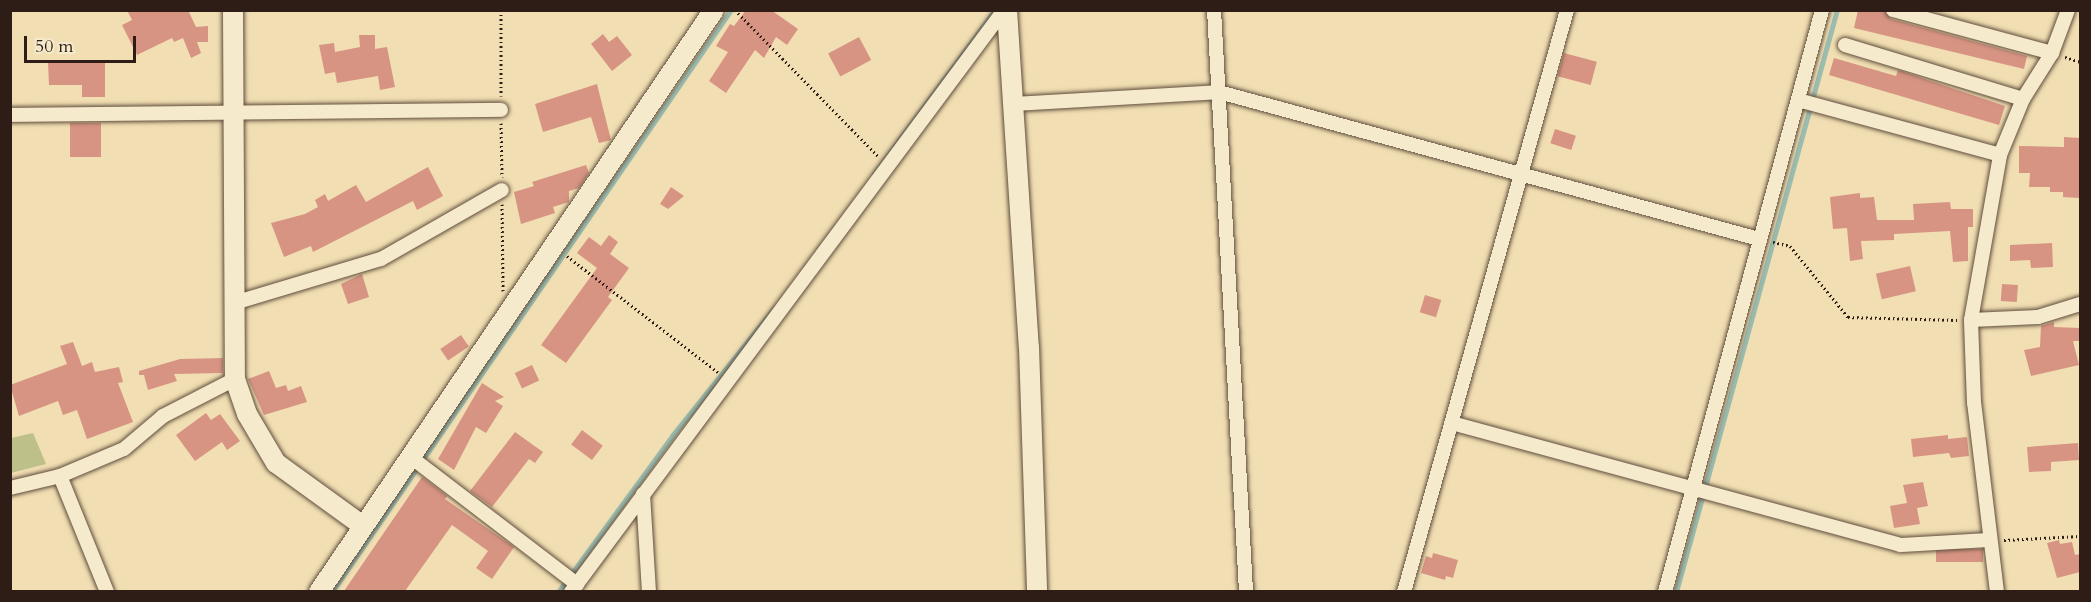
<!DOCTYPE html>
<html>
<head>
<meta charset="utf-8">
<style>
  body { margin:0 }
  #map { position:relative; width:2091px; height:602px; overflow:hidden; background:#f1deb2; font-family:Cardo,serif }
  div>[style] { position:absolute }
  .green>* { inset:0; background:#bdc089 }
  .stream>* { height:4.5px; margin:-2.25px; padding:0 2.25px; transform-origin:2.25px; border-radius:2.25px; background:#9bbcae }
  .building>* { inset:0; background:#d89483; transform-origin:0 0 }
  .path>* { height:3px; margin-top:-1.5px; transform-origin:0; background:repeating-linear-gradient(90deg,#2e1d16 0 1.5px,transparent 0 4.5px) }
  .roads { filter:drop-shadow(0 0 2px #5f4d3d) drop-shadow(0 0 2px #5f4d3d) }
  .street>* { height:14px; margin:-7px; padding:0 7px; transform-origin:7px; border-radius:7px; background:#f6eacd }
  .secondary>* { height:20px; margin:-10px; padding:0 10px; transform-origin:10px; border-radius:10px; background:#f6eacd }
  span { translate:-50% -50%; white-space:nowrap; text-align:center; line-height:1.15; -webkit-text-stroke:6px #f6eacd; paint-order:stroke }
  .frame { position:absolute; inset:0; border:12px solid #2e1d16; pointer-events:none }
  .scale { position:absolute; left:24px; top:36px; width:112px; height:27px; box-sizing:border-box; border:3px solid #2e1d16; border-top:0; padding-left:8px; font-size:18px; line-height:21px; white-space:nowrap; color:#2e1d16; -webkit-text-stroke:4px #f6eacd; paint-order:stroke }
</style>
</head>
<body>
<div id="map">
  <div class="green">
    <div style="clip-path:polygon(33px 433px,46px 464px,11px 473px,11px 438px)"></div>
  </div>
  <div class="stream">
    <div style="left:874px;top:174px;width:204px;rotate:-53.6deg"></div>
    <div style="left:332px;top:592px;width:706px;rotate:-55.57deg"></div>
    <div style="left:558px;top:592px;width:193px;rotate:-53.8deg"></div>
    <div style="left:672px;top:436px;width:164px;rotate:-51.4deg"></div>
    <div style="left:1676px;top:592px;width:604px;rotate:-74.54deg"></div>
  </div>
  <div class="building">
    <div style="clip-path:polygon(127px 10px,188px 10px,196px 27px,208px 26px,208px 42px,197px 42px,201px 53px,191px 58px,183px 38px,174px 42px,172px 38px,137px 55px,122px 25px,132px 20px)"></div>
    <div style="clip-path:polygon(746px 10px,771px 10px,798px 29px,787px 45px,776px 37px,764px 58px,755px 50px,726px 93px,709px 81px,728px 52px,716px 46px,730px 24px,734px 26px)"></div>
    <div style="clip-path:polygon(1858px 10px,1884px 10px,1891px 19px,2027px 56px,2024px 69px,1854px 28px)"></div>
    <div style="clip-path:polygon(603px 34px,609px 42px,617px 36px,632px 55px,612px 71px,591px 44px)"></div>
    <div style="clip-path:polygon(359px 35px,375px 35px,375px 49px,387px 47px,395px 87px,380px 90px,378px 76px,337px 83px,335px 72px,325px 74px,319px 45px,334px 43px,335px 52px,360px 47px)"></div>
    <div style="left:859px;top:37px;width:26px;height:35px;rotate:62deg"></div>
    <div style="left:1564px;top:53px;width:34px;height:24px;rotate:15deg"></div>
    <div style="clip-path:polygon(1834px 58px,1896px 76px,1898px 70px,2005px 106px,1999px 125px,1829px 75px)"></div>
    <div style="clip-path:polygon(105px 61px,105px 97px,82px 97px,82px 85px,49px 85px,48px 62px)"></div>
    <div style="clip-path:polygon(597px 84px,611px 140px,599px 143px,591px 117px,543px 132px,535px 104px)"></div>
    <div style="left:70px;top:123px;width:31px;height:34px"></div>
    <div style="left:1555px;top:129px;width:22px;height:15px;rotate:18deg"></div>
    <div style="clip-path:polygon(2064px 137px,2080px 138px,2079px 198px,2063px 197px,2063px 192px,2050px 192px,2050px 187px,2029px 187px,2030px 173px,2019px 173px,2019px 146px,2064px 147px)"></div>
    <div style="clip-path:polygon(586px 165px,589px 173px,579px 188px,569px 191px,569px 202px,553px 207px,555px 213px,521px 224px,514px 192px,534px 186px,532px 182px)"></div>
    <div style="clip-path:polygon(428px 167px,443px 196px,417px 210px,413px 201px,313px 252px,311px 246px,284px 257px,271px 223px,305px 214px,318px 207px,315px 200px,325px 194px,328px 201px,356px 185px,366px 202px)"></div>
    <div style="clip-path:polygon(671px 187px,684px 196px,668px 209px,660px 204px)"></div>
    <div style="clip-path:polygon(1860px 193px,1860px 198px,1874px 197px,1877px 220px,1914px 220px,1913px 204px,1950px 202px,1951px 209px,1973px 209px,1973px 227px,1968px 227px,1968px 261px,1953px 262px,1950px 231px,1894px 234px,1894px 240px,1861px 241px,1863px 259px,1850px 261px,1847px 228px,1833px 229px,1830px 197px)"></div>
    <div style="clip-path:polygon(609px 235px,618px 242px,610px 254px,629px 268px,608px 297px,612px 300px,566px 363px,541px 345px,597px 268px,577px 253px,589px 237px,601px 246px)"></div>
    <div style="clip-path:polygon(2052px 243px,2053px 267px,2031px 268px,2030px 260px,2010px 261px,2010px 245px)"></div>
    <div style="left:1910px;top:266px;width:26px;height:35px;rotate:77deg"></div>
    <div style="clip-path:polygon(362px 274px,369px 297px,348px 304px,341px 284px)"></div>
    <div style="left:2002px;top:284px;width:16px;height:17px;rotate:4deg"></div>
    <div style="left:1425px;top:295px;width:17px;height:18px;rotate:17deg"></div>
    <div style="clip-path:polygon(2054px 322px,2054px 327px,2080px 328px,2079px 341px,2073px 341px,2079px 365px,2031px 376px,2024px 350px,2040px 347px,2041px 326px)"></div>
    <div style="left:461px;top:335px;width:14px;height:25px;rotate:56deg"></div>
    <div style="clip-path:polygon(73px 342px,82px 366px,92px 362px,95px 372px,119px 367px,123px 382px,118px 383px,133px 422px,87px 439px,77px 410px,63px 415px,58px 401px,19px 416px,10px 385px,67px 364px,60px 346px)"></div>
    <div style="clip-path:polygon(223px 358px,223px 373px,174px 374px,177px 381px,148px 390px,144px 375px,139px 375px,139px 371px,180px 359px)"></div>
    <div style="left:532px;top:365px;width:17px;height:19px;rotate:65deg"></div>
    <div style="clip-path:polygon(269px 371px,276px 388px,286px 385px,288px 391px,301px 386px,307px 402px,264px 415px,248px 379px)"></div>
    <div style="clip-path:polygon(482px 383px,504px 397px,495px 401px,503px 406px,486px 433px,476px 427px,454px 470px,438px 459px)"></div>
    <div style="clip-path:polygon(206px 413px,211px 420px,220px 414px,240px 441px,227px 450px,222px 442px,195px 461px,176px 435px)"></div>
    <div style="left:582px;top:430px;width:26px;height:18px;rotate:37deg"></div>
    <div style="clip-path:polygon(515px 432px,543px 452px,535px 463px,529px 459px,492px 507px,470px 491px)"></div>
    <div style="clip-path:polygon(1948px 435px,1948px 439px,1967px 437px,1969px 456px,1951px 458px,1949px 453px,1913px 457px,1911px 439px)"></div>
    <div style="clip-path:polygon(2078px 443px,2079px 460px,2051px 462px,2051px 471px,2029px 472px,2027px 447px)"></div>
    <div style="clip-path:polygon(422px 477px,447px 496px,445px 499px,514px 547px,492px 579px,476px 568px,488px 551px,452px 525px,405px 591px,344px 591px)"></div>
    <div style="clip-path:polygon(1923px 482px,1928px 506px,1917px 508px,1920px 524px,1894px 528px,1890px 506px,1907px 503px,1903px 485px)"></div>
    <div style="clip-path:polygon(2059px 540px,2060px 544px,2072px 542px,2075px 555px,2080px 554px,2080px 572px,2057px 578px,2047px 543px)"></div>
    <div style="left:1983px;top:549px;width:13px;height:47px;rotate:90deg"></div>
    <div style="clip-path:polygon(1433px 553px,1458px 560px,1453px 578px,1446px 576px,1445px 580px,1421px 573px,1426px 556px,1432px 558px)"></div>
  </div>
  <div class="path">
    <div style="left:501px;top:10px;width:86px;rotate:90deg"></div>
    <div style="left:735px;top:10px;width:206px;rotate:45.6deg"></div>
    <div style="left:2065px;top:57px;width:16px;rotate:18deg"></div>
    <div style="left:501px;top:123px;width:54px;rotate:88.9deg"></div>
    <div style="left:502px;top:204px;width:87px;rotate:89.3deg"></div>
    <div style="left:1773px;top:242px;width:17px;rotate:13deg"></div>
    <div style="left:1790px;top:246px;width:92px;rotate:50.8deg"></div>
    <div style="left:1848px;top:317px;width:110px;rotate:1.6deg"></div>
    <div style="left:567px;top:256px;width:192px;rotate:37.6deg"></div>
    <div style="left:2004px;top:540px;width:76px;rotate:-3deg"></div>
  </div>
  <div class="roads">
    <div class="street">
      <div style="left:1214px;top:10px;width:583px;rotate:86.85deg"></div>
      <div style="left:1893px;top:10px;width:165px;rotate:15.1deg"></div>
      <div style="left:1845px;top:45px;width:186px;rotate:16.9deg"></div>
      <div style="left:1798px;top:100px;width:209px;rotate:15.2deg"></div>
      <div style="left:1012px;top:104px;width:207px;rotate:-3.3deg"></div>
      <div style="left:1219px;top:92px;width:560px;rotate:15.23deg"></div>
      <div style="left:10px;top:115px;width:491px;rotate:-0.6deg"></div>
      <div style="left:234px;top:303px;width:153px;rotate:-16.7deg"></div>
      <div style="left:381px;top:259px;width:139px;rotate:-29.7deg"></div>
      <div style="left:1971px;top:320px;width:67px;rotate:-2.6deg"></div>
      <div style="left:2038px;top:317px;width:44px;rotate:-17.2deg"></div>
      <div style="left:1452px;top:423px;width:464px;rotate:15.2deg"></div>
      <div style="left:1900px;top:545px;width:90px;rotate:-3.2deg"></div>
      <div style="left:412px;top:458px;width:208px;rotate:37.4deg"></div>
      <div style="left:60px;top:476px;width:125px;rotate:67.9deg"></div>
      <div style="left:10px;top:488px;width:51px;rotate:-13.5deg"></div>
      <div style="left:60px;top:476px;width:69px;rotate:-22.9deg"></div>
      <div style="left:124px;top:449px;width:51px;rotate:-40.2deg"></div>
      <div style="left:163px;top:416px;width:81px;rotate:-27.2deg"></div>
      <div style="left:643px;top:494px;width:98px;rotate:86.5deg"></div>
      <div style="left:571px;top:592px;width:725px;rotate:-53.35deg"></div>
      <div style="left:1404px;top:592px;width:604px;rotate:-74.35deg"></div>
      <div style="left:1665px;top:592px;width:603px;rotate:-74.9deg"></div>
      <div style="left:1997px;top:592px;width:190px;rotate:-96.9deg"></div>
      <div style="left:1974px;top:403px;width:83px;rotate:-92.1deg"></div>
      <div style="left:1971px;top:320px;width:168px;rotate:-80deg"></div>
      <div style="left:2000px;top:155px;width:61px;rotate:-67.7deg"></div>
      <div style="left:2023px;top:99px;width:54px;rotate:-57.8deg"></div>
      <div style="left:2052px;top:53px;width:46px;rotate:-69.6deg"></div>
    </div>
    <div class="secondary">
      <div style="left:233px;top:10px;width:369px;rotate:89.7deg"></div>
      <div style="left:235px;top:379px;width:37px;rotate:71deg"></div>
      <div style="left:247px;top:414px;width:57px;rotate:59.4deg"></div>
      <div style="left:276px;top:463px;width:107px;rotate:35.9deg"></div>
      <div style="left:1007px;top:10px;width:338px;rotate:86.3deg"></div>
      <div style="left:1029px;top:347px;width:245px;rotate:88.1deg"></div>
      <div style="left:319px;top:592px;width:703px;rotate:-55.84deg"></div>
    </div>
  </div>
  <div class="frame"></div>
  <div class="scale">50 m</div>
</div>
</body>
</html>
